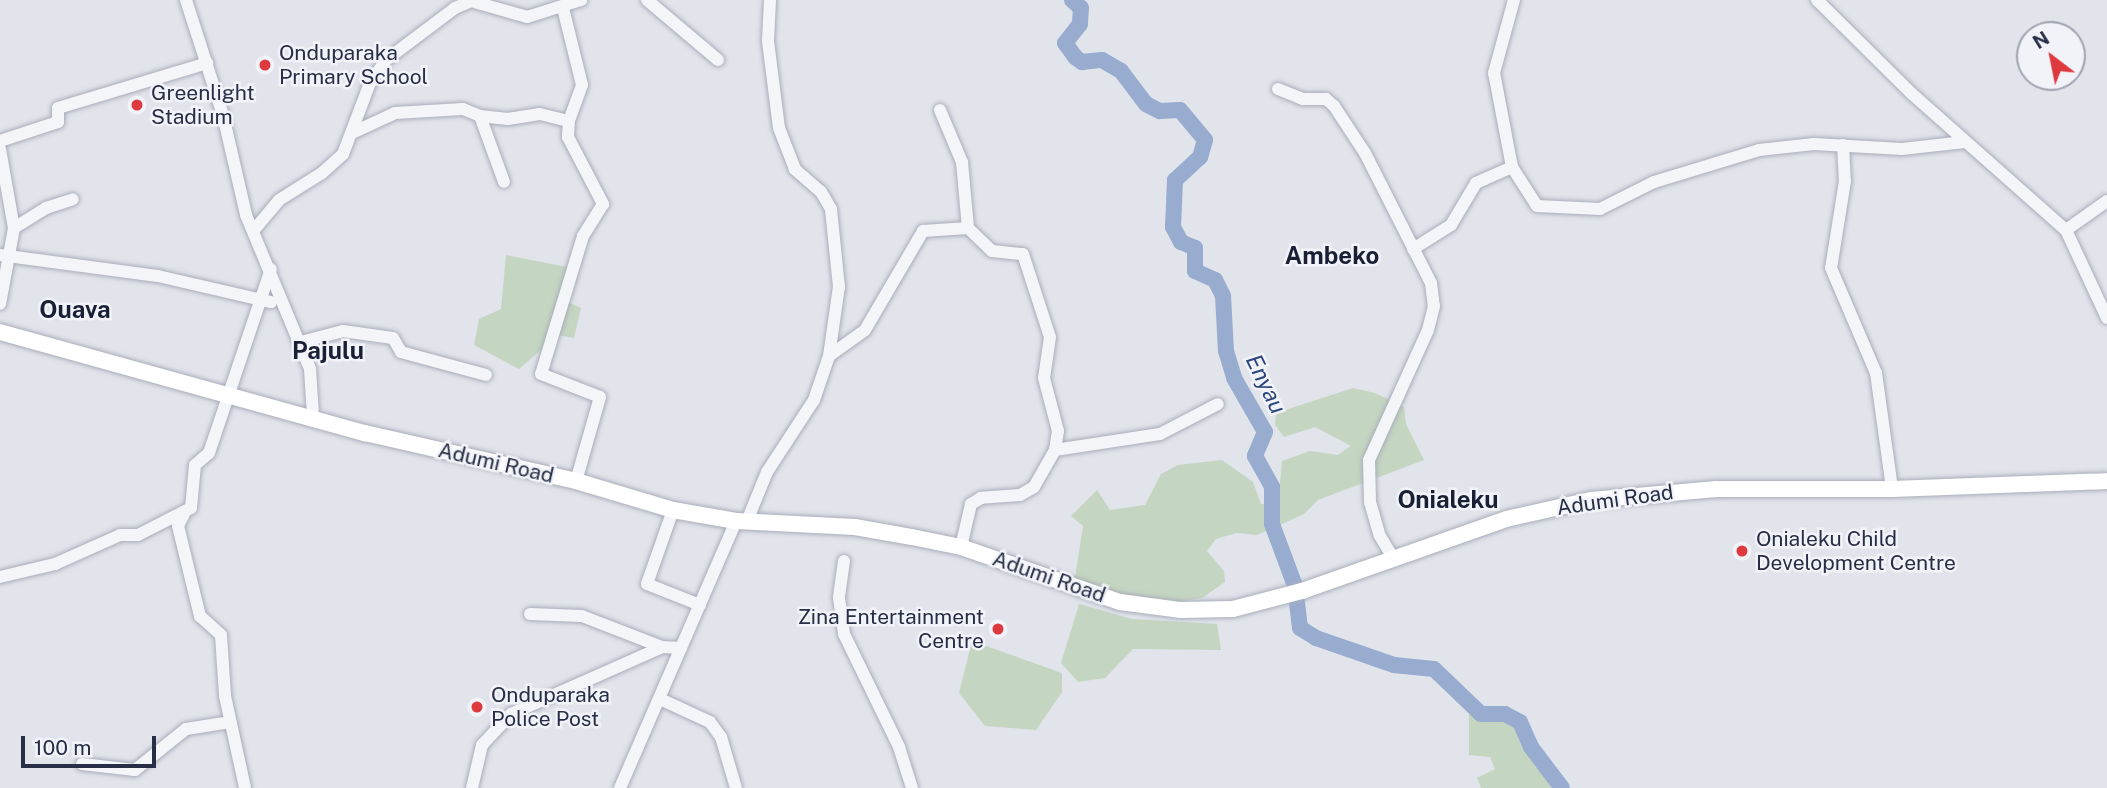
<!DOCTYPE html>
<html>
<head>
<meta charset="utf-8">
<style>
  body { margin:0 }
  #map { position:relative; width:2107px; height:788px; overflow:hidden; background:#e1e4eb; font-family:"Public Sans",sans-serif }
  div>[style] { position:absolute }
  .green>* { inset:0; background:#c4d6c1 }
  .river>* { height:16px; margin:-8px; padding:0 8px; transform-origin:8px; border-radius:8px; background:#98accf }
  .roads { filter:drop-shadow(0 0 2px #a9adb9) drop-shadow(0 0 2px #a9adb9) }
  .minor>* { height:12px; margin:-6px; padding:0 6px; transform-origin:6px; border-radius:6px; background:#f4f5f9 }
  .major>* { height:16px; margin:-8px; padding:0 8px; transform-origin:8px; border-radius:8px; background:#fff }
  .dots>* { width:19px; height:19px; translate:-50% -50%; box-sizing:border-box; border:4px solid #f1f3f8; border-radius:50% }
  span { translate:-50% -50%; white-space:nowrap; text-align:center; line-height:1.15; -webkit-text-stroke:5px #f1f3f8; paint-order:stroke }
  .poi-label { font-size:21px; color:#272e45 }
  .left { translate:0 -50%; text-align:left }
  .right { translate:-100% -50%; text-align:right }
  .street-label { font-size:21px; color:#272e45 }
  .water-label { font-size:23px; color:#2c477e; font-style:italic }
  .quarter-label { font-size:24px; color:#192036; font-weight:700 }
  .north { position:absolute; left:2016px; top:21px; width:70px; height:70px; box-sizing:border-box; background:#f1f3f8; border:2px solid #a0a4b0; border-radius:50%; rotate:328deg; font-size:19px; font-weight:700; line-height:28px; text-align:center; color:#272e45 }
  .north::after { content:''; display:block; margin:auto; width:24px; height:32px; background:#dd393e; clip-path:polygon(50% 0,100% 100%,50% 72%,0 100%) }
  .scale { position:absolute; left:21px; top:736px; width:135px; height:32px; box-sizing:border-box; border:4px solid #272e45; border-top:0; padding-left:9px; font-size:21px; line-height:24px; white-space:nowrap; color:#272e45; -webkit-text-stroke:5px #f1f3f8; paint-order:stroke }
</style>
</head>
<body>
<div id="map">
  <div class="green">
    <div style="clip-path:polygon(506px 255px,567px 267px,561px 299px,581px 308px,574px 338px,558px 335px,519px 369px,474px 345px,479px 319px,501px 309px)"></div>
    <div style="clip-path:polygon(1353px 388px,1375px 393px,1404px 407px,1406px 424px,1424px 460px,1318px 500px,1304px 514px,1257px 535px,1236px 533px,1216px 539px,1207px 551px,1224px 571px,1225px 582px,1202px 598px,1152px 606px,1084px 585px,1075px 578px,1083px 526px,1071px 516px,1097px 490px,1110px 510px,1145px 505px,1161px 474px,1178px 465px,1222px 460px,1253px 482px,1261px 504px,1278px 505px,1282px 461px,1310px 451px,1338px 455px,1351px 446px,1315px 427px,1284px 437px,1275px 425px,1276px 413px)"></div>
    <div style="clip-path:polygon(1079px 604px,1132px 619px,1217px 624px,1221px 650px,1133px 649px,1105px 678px,1078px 682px,1061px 663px)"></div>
    <div style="clip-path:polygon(972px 641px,1062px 673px,1062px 692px,1036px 730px,985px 726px,959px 693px)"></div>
    <div style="clip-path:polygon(1469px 714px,1502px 719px,1517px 729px,1527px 751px,1557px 788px,1481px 788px,1477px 778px,1495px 769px,1490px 757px,1469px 755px)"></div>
  </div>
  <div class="river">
    <div style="left:1072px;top:0;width:12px;rotate:42deg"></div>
    <div style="left:1081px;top:8px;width:16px;rotate:94deg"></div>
    <div style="left:1080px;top:24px;width:24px;rotate:128deg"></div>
    <div style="left:1065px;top:43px;width:17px;rotate:54deg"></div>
    <div style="left:1075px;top:57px;width:9px;rotate:36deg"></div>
    <div style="left:1082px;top:62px;width:20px;rotate:-6deg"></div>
    <div style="left:1102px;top:60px;width:22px;rotate:30deg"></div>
    <div style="left:1121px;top:71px;width:41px;rotate:52.9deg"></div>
    <div style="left:1146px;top:104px;width:16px;rotate:27deg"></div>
    <div style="left:1160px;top:111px;width:20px;rotate:-3deg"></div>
    <div style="left:1180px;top:110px;width:39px;rotate:50deg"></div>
    <div style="left:1205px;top:140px;width:18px;rotate:106deg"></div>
    <div style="left:1200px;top:157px;width:34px;rotate:137deg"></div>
    <div style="left:1175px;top:180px;width:47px;rotate:92.4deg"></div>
    <div style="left:1173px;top:227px;width:17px;rotate:62deg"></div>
    <div style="left:1181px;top:242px;width:15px;rotate:23deg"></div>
    <div style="left:1195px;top:248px;width:23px;rotate:90deg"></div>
    <div style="left:1195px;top:271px;width:22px;rotate:24deg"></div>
    <div style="left:1215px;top:280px;width:18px;rotate:63deg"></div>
    <div style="left:1223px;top:296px;width:55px;rotate:86.9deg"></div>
    <div style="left:1226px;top:351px;width:28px;rotate:73deg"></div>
    <div style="left:1234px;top:378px;width:62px;rotate:60.1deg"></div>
    <div style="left:1265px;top:432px;width:26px;rotate:113deg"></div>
    <div style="left:1255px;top:456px;width:35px;rotate:61deg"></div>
    <div style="left:1272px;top:487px;width:37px;rotate:90deg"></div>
    <div style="left:1272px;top:524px;width:66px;rotate:69.6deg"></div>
    <div style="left:1295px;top:586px;width:42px;rotate:83.2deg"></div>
    <div style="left:1300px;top:628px;width:19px;rotate:32deg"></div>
    <div style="left:1316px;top:638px;width:83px;rotate:19.1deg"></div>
    <div style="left:1394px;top:665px;width:40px;rotate:5.7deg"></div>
    <div style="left:1434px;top:669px;width:65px;rotate:43.8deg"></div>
    <div style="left:1481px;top:714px;width:24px"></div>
    <div style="left:1505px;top:714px;width:17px;rotate:28deg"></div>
    <div style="left:1520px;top:722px;width:27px;rotate:66deg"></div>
    <div style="left:1531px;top:747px;width:51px;rotate:52.9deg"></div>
  </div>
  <div class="roads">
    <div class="minor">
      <div style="left:186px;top:0;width:121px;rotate:72.2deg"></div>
      <div style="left:223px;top:115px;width:103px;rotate:77deg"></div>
      <div style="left:246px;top:215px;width:167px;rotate:67.4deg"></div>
      <div style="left:310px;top:369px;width:47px;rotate:86.3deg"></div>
      <div style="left:647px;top:0;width:93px;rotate:40.2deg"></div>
      <div style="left:1817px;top:0;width:132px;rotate:44.7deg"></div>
      <div style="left:1911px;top:93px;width:207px;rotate:41.5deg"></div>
      <div style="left:471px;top:1px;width:58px;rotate:15.9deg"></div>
      <div style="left:527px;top:17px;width:57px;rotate:-17.5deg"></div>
      <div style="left:563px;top:8px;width:79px;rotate:76.1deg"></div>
      <div style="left:582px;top:85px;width:38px;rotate:110deg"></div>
      <div style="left:569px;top:121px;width:16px;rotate:94deg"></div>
      <div style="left:568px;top:137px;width:76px;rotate:62.4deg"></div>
      <div style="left:603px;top:204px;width:38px;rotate:122deg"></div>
      <div style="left:583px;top:236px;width:144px;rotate:106.9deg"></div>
      <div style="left:541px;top:374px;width:63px;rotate:21.3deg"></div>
      <div style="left:600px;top:397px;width:87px;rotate:105.9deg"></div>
      <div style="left:1278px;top:89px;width:27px;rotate:22deg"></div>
      <div style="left:1303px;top:99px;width:23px"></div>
      <div style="left:1326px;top:99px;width:11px;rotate:41deg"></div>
      <div style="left:1334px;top:106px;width:56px;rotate:56.6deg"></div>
      <div style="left:1365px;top:153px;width:146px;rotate:63.1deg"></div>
      <div style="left:1431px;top:283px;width:23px;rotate:83deg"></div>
      <div style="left:1434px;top:306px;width:25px;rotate:104deg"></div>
      <div style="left:1428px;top:330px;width:143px;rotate:114.4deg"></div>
      <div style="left:1369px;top:460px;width:42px;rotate:88.6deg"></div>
      <div style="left:1370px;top:502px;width:35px;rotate:74deg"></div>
      <div style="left:1380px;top:536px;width:26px;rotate:59deg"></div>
      <div style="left:940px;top:110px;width:56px;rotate:67.1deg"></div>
      <div style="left:962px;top:162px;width:66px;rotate:84.8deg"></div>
      <div style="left:968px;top:228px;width:33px;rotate:44deg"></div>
      <div style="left:992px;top:251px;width:31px;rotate:6deg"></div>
      <div style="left:1023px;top:254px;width:87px;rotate:72deg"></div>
      <div style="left:1050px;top:337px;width:41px;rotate:98.3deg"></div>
      <div style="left:1044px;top:378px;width:55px;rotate:75.2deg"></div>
      <div style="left:1058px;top:431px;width:19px;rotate:99deg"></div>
      <div style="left:1055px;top:450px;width:43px;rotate:119.6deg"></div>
      <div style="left:1034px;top:487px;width:16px;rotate:150deg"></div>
      <div style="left:1020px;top:495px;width:39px;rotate:176deg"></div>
      <div style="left:981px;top:498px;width:12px;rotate:149deg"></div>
      <div style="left:971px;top:504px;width:44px;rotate:103.1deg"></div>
      <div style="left:480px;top:116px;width:70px;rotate:70deg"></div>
      <div style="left:352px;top:133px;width:47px;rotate:-24.9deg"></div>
      <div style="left:395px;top:113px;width:68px;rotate:-3.4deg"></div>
      <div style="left:463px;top:109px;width:18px;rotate:22deg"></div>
      <div style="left:480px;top:116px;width:28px;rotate:6deg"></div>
      <div style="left:508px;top:119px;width:32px;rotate:-9deg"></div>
      <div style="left:540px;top:114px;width:30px;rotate:14deg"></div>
      <div style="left:0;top:141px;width:61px;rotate:-18.1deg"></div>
      <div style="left:58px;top:122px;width:14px;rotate:-90deg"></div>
      <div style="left:58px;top:108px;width:156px;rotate:-16.8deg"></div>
      <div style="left:1843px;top:145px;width:36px;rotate:87deg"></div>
      <div style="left:1845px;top:181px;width:88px;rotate:99.1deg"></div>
      <div style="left:1831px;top:268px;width:114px;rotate:66.8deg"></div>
      <div style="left:1876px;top:373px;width:117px;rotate:82.1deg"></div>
      <div style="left:0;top:149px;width:80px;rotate:80deg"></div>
      <div style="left:14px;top:228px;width:77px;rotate:100.4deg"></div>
      <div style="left:1512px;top:167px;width:46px;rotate:57.3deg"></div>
      <div style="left:1537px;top:206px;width:63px;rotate:2.7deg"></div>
      <div style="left:1600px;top:209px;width:60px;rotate:-26.6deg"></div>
      <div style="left:1654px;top:182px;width:110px;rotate:-16.9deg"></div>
      <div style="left:1759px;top:150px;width:55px;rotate:-6.2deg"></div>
      <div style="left:1814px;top:144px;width:88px;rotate:3.3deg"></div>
      <div style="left:1902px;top:149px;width:63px;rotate:-6.3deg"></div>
      <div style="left:2107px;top:201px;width:50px;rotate:144.7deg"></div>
      <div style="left:2066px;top:230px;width:97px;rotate:65deg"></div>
      <div style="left:14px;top:228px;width:38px;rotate:-32deg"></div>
      <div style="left:46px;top:208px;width:28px;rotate:-18deg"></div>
      <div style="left:254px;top:230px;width:39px;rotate:-50deg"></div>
      <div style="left:279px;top:200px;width:51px;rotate:-32.1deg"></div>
      <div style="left:322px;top:173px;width:28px;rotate:-42deg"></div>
      <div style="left:343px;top:154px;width:76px;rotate:-69.2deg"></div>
      <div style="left:370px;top:83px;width:28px;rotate:-55deg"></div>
      <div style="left:386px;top:60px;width:86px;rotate:-37deg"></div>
      <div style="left:455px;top:8px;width:21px;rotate:-23deg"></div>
      <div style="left:1413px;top:249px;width:45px;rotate:-32.3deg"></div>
      <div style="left:1451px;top:225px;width:49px;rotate:-59.2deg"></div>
      <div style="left:1476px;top:183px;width:39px;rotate:-24deg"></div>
      <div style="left:1512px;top:167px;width:96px;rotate:-100.8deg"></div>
      <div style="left:1494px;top:73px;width:76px;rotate:-74.7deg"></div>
      <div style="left:0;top:255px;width:159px;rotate:7.6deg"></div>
      <div style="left:158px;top:276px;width:116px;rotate:13deg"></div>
      <div style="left:301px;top:342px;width:43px;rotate:-14.7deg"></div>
      <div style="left:343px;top:331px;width:50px;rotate:8deg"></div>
      <div style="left:393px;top:338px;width:16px;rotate:60deg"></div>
      <div style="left:401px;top:352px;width:88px;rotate:15.1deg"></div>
      <div style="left:829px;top:356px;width:44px;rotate:-35.8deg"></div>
      <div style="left:865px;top:330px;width:115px;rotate:-59.6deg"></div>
      <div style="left:923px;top:231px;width:45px;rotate:-3.8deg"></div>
      <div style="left:1055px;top:450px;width:106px;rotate:-8.7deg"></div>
      <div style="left:1160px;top:434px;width:65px;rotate:-27.3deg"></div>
      <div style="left:673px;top:510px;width:78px;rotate:109.4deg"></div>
      <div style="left:647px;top:584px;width:57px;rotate:21.6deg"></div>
      <div style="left:184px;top:514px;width:13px;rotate:117deg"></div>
      <div style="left:178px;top:526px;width:93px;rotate:76.3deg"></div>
      <div style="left:200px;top:616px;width:28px;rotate:42deg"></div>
      <div style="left:221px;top:635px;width:61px;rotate:86.2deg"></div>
      <div style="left:225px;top:696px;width:94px;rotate:77.7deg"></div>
      <div style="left:747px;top:521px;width:53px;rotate:-67.8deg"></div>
      <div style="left:767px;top:472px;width:86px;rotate:-56.9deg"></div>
      <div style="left:814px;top:400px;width:46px;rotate:-71.2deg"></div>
      <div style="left:829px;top:356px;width:70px;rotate:-81.8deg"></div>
      <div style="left:839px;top:287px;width:78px;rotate:-95.9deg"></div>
      <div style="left:831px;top:209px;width:20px;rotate:-120deg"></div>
      <div style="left:821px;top:192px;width:35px;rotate:-139deg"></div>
      <div style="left:795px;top:169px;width:44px;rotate:-111.3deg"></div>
      <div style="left:779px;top:128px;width:88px;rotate:-97.2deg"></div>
      <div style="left:768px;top:41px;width:41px;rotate:-87.2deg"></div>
      <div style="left:844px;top:561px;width:37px;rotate:98deg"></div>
      <div style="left:839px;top:598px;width:36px;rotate:82deg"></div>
      <div style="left:844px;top:634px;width:126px;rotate:64deg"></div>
      <div style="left:899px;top:747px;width:43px;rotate:72.4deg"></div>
      <div style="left:0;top:577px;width:57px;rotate:-13.3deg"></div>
      <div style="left:55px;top:564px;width:71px;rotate:-24deg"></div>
      <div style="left:120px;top:535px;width:18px"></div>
      <div style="left:138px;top:535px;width:59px;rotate:-27deg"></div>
      <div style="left:191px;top:508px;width:43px;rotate:-84.7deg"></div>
      <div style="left:195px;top:465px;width:18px;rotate:-41deg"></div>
      <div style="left:209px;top:453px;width:194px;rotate:-71.4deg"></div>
      <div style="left:530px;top:614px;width:52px;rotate:2.2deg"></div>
      <div style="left:582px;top:616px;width:86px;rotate:21.2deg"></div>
      <div style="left:660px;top:699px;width:55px;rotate:24.7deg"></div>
      <div style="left:710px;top:722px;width:19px;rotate:54deg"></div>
      <div style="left:721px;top:737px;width:53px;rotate:73.6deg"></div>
      <div style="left:82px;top:764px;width:53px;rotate:6.5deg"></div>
      <div style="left:135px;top:770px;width:65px;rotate:-38.8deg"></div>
      <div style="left:186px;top:729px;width:45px;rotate:-9deg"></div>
      <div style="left:472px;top:788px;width:44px;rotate:-76.9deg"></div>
      <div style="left:482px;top:745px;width:42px;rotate:-46.9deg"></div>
      <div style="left:511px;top:714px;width:165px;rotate:-23.9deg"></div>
      <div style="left:662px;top:647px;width:19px;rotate:3deg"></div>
      <div style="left:620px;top:788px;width:291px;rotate:-66.5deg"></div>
    </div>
    <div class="major">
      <div style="left:0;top:332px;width:379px;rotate:15.5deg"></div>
      <div style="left:365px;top:433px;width:216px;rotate:12.8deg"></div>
      <div style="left:576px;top:481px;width:101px;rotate:16.6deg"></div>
      <div style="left:673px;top:510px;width:64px;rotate:9.9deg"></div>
      <div style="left:736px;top:521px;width:119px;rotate:2.9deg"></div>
      <div style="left:855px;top:527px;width:58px;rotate:10deg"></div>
      <div style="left:912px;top:537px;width:50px;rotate:11.5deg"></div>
      <div style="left:961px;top:547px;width:168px;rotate:19.1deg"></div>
      <div style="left:1120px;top:602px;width:62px;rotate:7.5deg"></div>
      <div style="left:1181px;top:610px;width:52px;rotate:-1.1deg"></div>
      <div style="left:1233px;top:609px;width:71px;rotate:-14.6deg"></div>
      <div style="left:1302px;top:591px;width:216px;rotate:-19.4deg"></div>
      <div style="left:1506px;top:519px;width:87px;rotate:-12.6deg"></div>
      <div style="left:1591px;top:500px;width:126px;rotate:-5deg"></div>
      <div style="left:1717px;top:489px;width:175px"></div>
      <div style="left:1892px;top:489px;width:215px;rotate:-2.1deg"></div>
    </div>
  </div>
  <div class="dots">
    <div style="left:265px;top:65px;background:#dd393e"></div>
    <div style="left:137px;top:105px;background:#dd393e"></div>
    <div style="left:1742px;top:551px;background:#dd393e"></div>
    <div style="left:998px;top:629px;background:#dd393e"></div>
    <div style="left:477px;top:707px;background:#dd393e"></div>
  </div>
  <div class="poi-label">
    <span class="left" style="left:279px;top:65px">Onduparaka<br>Primary School</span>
    <span class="left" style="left:151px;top:105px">Greenlight<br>Stadium</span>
    <span class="left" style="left:1756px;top:551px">Onialeku Child<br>Development Centre</span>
    <span class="right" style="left:984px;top:629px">Zina Entertainment<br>Centre</span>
    <span class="left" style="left:491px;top:707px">Onduparaka<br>Police Post</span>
  </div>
  <div class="street-label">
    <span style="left:496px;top:463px;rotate:13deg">Adumi Road</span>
    <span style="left:1615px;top:500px;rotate:-8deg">Adumi Road</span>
    <span style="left:1049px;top:577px;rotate:19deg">Adumi Road</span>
  </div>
  <div class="water-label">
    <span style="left:1266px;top:384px;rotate:64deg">Enyau</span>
  </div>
  <div class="quarter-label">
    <span style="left:1332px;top:256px">Ambeko</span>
    <span style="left:75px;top:310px">Ouava</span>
    <span style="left:328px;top:351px">Pajulu</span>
    <span style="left:1448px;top:500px">Onialeku</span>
  </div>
  <div class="north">N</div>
  <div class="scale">100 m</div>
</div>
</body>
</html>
